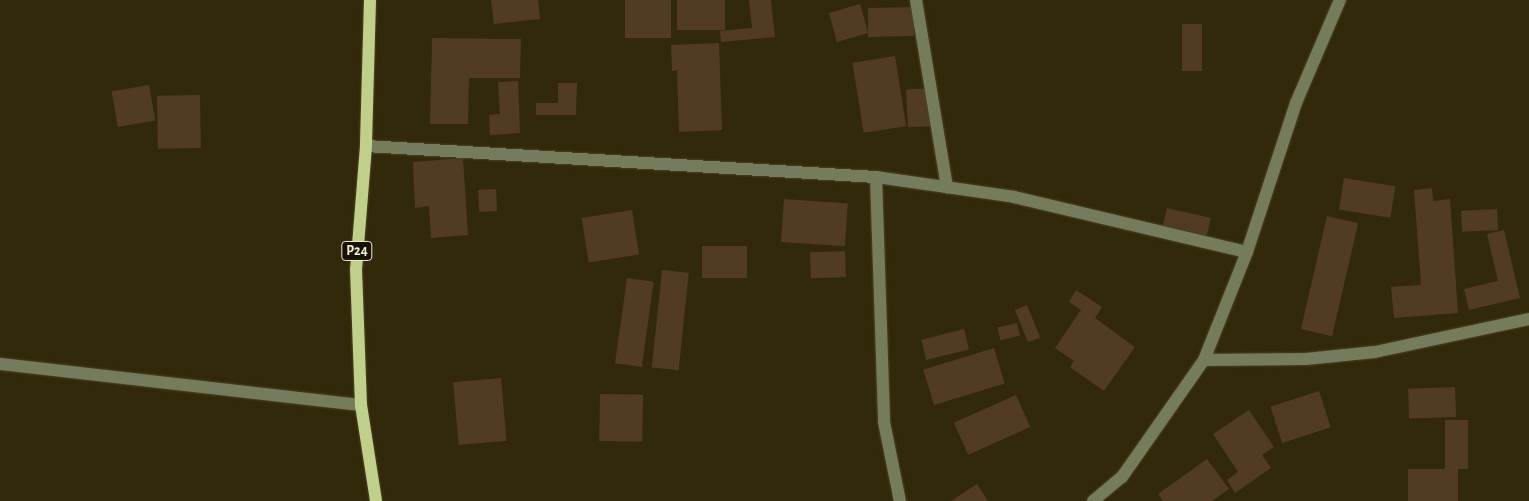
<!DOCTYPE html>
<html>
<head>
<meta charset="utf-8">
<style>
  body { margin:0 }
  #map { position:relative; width:1529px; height:501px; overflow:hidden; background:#32290a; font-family:"Alegreya Sans",sans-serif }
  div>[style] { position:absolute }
  .building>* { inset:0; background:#513c23; transform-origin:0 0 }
  .roads { filter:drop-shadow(0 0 1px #4d4427) drop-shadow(0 0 1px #4d4427) }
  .minor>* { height:12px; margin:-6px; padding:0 6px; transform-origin:6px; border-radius:6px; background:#757c5b }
  .major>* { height:12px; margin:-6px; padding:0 6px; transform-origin:6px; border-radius:6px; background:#c0cf8a }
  span { translate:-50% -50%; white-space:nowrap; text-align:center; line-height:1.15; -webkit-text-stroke:4px #161206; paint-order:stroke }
  .shield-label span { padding:1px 4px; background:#161206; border:1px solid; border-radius:4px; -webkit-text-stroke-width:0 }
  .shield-label { font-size:14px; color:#f0ebda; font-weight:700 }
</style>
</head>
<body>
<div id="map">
  <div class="building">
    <div style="clip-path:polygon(491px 0,538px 0,540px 19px,494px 24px)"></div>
    <div style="left:625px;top:0;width:46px;height:38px"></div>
    <div style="left:677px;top:0;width:48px;height:30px"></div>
    <div style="clip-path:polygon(749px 0,771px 0,775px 37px,721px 42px,720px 31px,752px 28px)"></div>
    <div style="clip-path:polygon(860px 4px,868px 32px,868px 8px,914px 7px,914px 36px,868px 37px,868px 33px,837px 42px,829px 13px)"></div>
    <div style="left:1182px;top:24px;width:20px;height:47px"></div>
    <div style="clip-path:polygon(432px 38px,521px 39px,520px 78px,469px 78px,468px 124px,430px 124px)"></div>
    <div style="clip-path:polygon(719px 43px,722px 130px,679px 132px,677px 70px,672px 71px,671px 45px)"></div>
    <div style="left:895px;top:56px;width:71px;height:43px;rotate:81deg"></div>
    <div style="clip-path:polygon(518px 81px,520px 133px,490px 135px,489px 115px,500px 114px,498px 82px)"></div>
    <div style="clip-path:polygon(558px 83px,577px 83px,576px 115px,536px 115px,536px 103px,558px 103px)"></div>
    <div style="left:149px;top:85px;width:36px;height:38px;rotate:80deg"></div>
    <div style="left:933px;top:88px;width:38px;height:27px;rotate:87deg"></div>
    <div style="left:200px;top:95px;width:53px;height:43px;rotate:89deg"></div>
    <div style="clip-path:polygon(463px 158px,468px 235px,431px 238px,429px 206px,415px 208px,413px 162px)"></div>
    <div style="left:1344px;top:178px;width:52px;height:32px;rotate:9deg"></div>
    <div style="clip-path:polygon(1432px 188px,1433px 201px,1450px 199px,1458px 313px,1394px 318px,1391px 287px,1421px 285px,1414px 190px)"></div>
    <div style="left:496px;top:189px;width:22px;height:18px;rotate:87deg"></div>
    <div style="left:784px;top:199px;width:64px;height:43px;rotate:4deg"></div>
    <div style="left:1167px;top:208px;width:45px;height:18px;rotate:13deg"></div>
    <div style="left:1497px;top:209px;width:21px;height:36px;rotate:87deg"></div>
    <div style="left:632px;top:210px;width:45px;height:51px;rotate:81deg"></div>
    <div style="left:1327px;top:216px;width:32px;height:116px;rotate:13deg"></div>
    <div style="clip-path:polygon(1504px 230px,1520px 298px,1469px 310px,1464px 289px,1498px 281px,1487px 234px)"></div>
    <div style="left:702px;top:246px;width:45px;height:32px"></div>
    <div style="left:845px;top:251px;width:26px;height:35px;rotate:88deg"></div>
    <div style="left:662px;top:270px;width:27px;height:98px;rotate:6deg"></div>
    <div style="left:627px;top:278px;width:27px;height:86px;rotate:8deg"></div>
    <div style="clip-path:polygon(1076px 290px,1102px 307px,1095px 318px,1135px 347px,1104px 391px,1070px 367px,1074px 361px,1055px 348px,1081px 310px,1069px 302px)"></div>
    <div style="left:1027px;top:305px;width:35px;height:13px;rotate:68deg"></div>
    <div style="left:1017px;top:323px;width:13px;height:20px;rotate:77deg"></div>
    <div style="left:964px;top:329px;width:21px;height:44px;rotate:76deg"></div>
    <div style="left:994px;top:348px;width:37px;height:74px;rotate:73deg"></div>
    <div style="left:501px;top:378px;width:63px;height:48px;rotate:85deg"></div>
    <div style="left:1455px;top:387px;width:30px;height:47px;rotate:88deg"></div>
    <div style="left:1319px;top:391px;width:38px;height:51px;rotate:72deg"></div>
    <div style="left:600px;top:394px;width:43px;height:47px;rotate:1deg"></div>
    <div style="left:1016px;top:395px;width:35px;height:68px;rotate:66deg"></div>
    <div style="clip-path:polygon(1249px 410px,1274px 447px,1262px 455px,1271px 468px,1235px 493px,1227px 480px,1238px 472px,1213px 434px)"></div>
    <div style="left:1445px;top:420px;width:23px;height:49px"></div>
    <div style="clip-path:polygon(1207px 459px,1229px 489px,1212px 501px,1163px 501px,1158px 494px)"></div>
    <div style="left:1408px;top:469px;width:50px;height:32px"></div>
    <div style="clip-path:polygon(977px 484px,988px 501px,951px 501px)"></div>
  </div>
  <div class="roads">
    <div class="minor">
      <div style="left:916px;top:0;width:190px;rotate:80.6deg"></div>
      <div style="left:366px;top:146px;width:511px;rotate:3.48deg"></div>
      <div style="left:876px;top:177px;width:139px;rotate:8.2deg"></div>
      <div style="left:1014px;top:197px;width:239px;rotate:13.3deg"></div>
      <div style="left:876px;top:177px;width:245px;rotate:88.1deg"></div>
      <div style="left:884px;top:422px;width:81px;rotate:78.6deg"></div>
      <div style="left:1204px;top:360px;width:102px;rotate:-0.6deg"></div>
      <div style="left:1306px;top:359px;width:69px;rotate:-5.8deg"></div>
      <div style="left:1375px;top:352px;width:157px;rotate:-12.1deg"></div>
      <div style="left:0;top:364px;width:363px;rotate:6.5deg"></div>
      <div style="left:1093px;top:501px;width:38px;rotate:-40deg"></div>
      <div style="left:1122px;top:477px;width:143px;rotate:-55deg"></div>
      <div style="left:1204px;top:360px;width:116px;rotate:-68.3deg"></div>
      <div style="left:1247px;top:252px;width:157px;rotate:-71.8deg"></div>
      <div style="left:1296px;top:103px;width:112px;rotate:-66.9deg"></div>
    </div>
    <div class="major">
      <div style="left:370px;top:0;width:146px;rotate:91.6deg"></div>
      <div style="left:366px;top:146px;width:123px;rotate:94.6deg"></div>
      <div style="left:356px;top:269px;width:136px;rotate:87.9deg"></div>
      <div style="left:361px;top:405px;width:97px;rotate:81.1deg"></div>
    </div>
  </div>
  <div class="shield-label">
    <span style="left:357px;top:251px">P24</span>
  </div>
</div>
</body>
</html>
